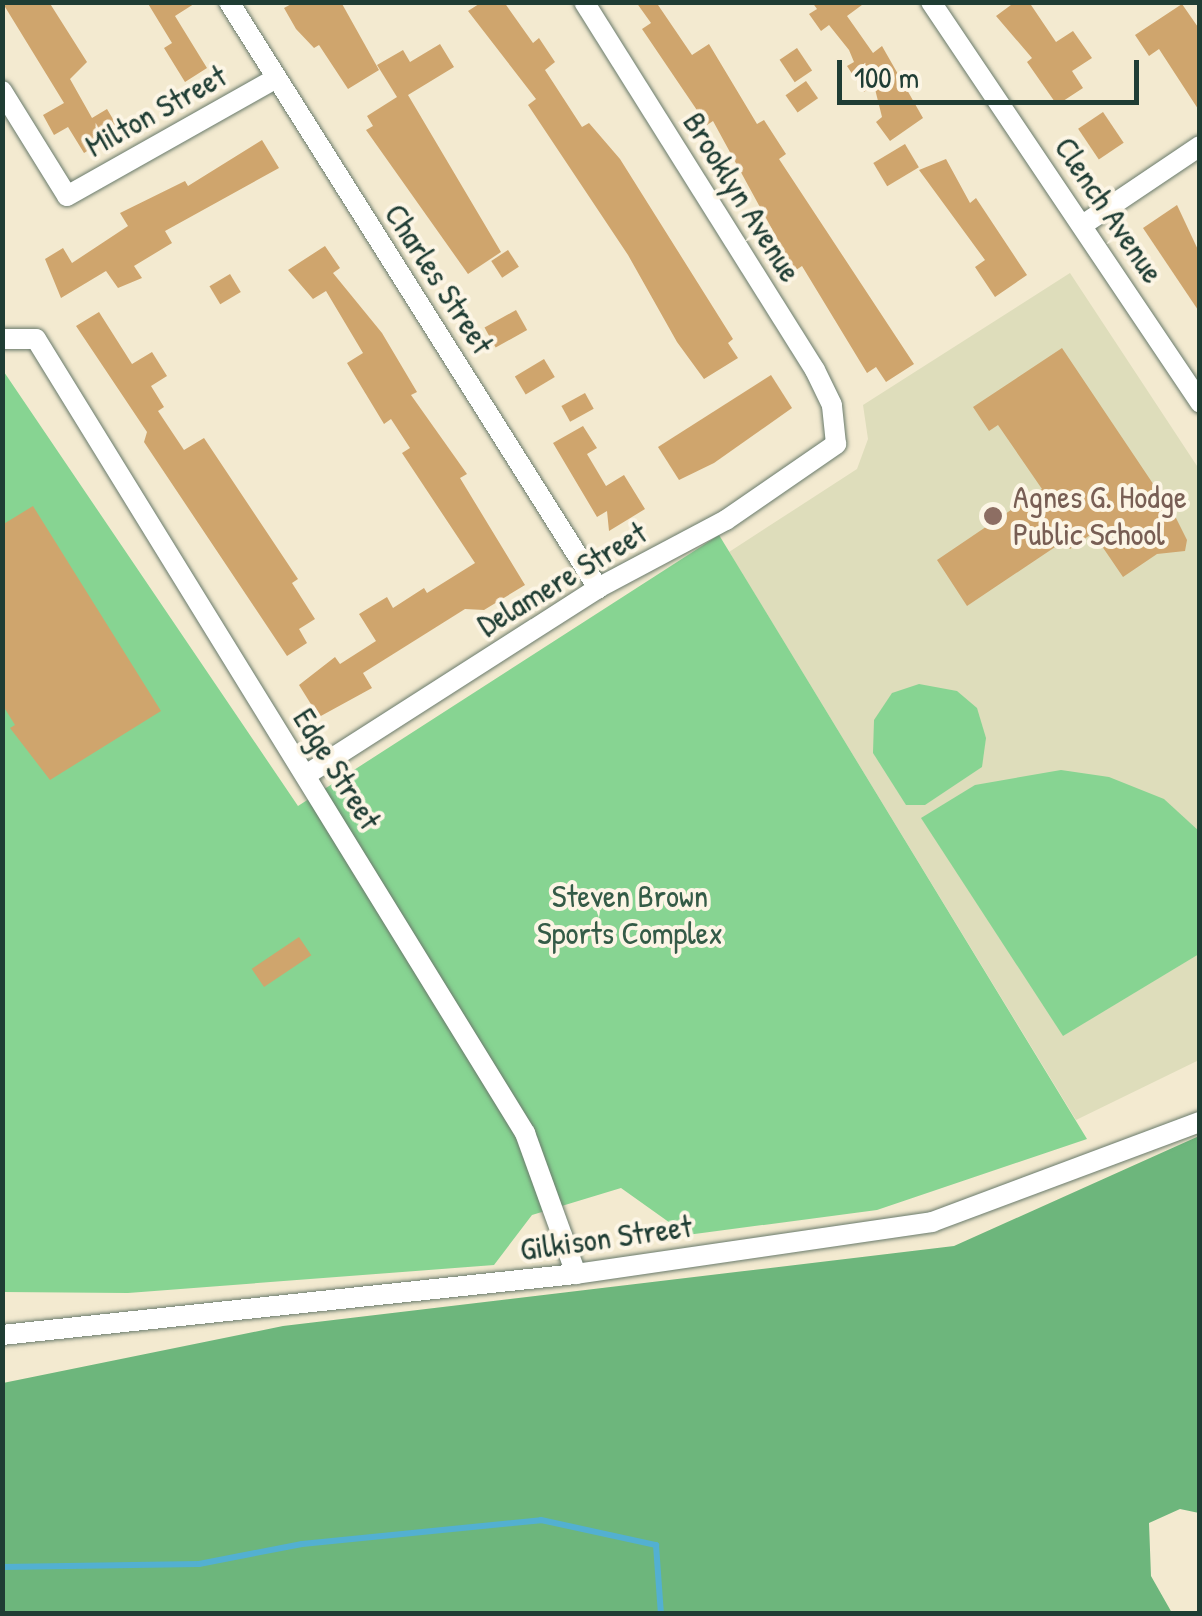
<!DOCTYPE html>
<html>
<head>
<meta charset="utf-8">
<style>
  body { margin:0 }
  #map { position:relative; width:1202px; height:1616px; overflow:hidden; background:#f3ead0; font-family:"Patrick Hand",sans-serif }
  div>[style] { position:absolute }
  .built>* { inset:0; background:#deddbb }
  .green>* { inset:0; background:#87d492 }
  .forest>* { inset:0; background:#6db67c }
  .stream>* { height:6px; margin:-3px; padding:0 3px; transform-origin:3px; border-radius:3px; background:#53b0d1 }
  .building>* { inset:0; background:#cfa56d; transform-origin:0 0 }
  .roads { filter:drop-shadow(0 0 2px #697a6b) drop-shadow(0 0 2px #697a6b) }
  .minor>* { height:20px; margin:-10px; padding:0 10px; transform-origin:10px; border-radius:10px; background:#fff }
  .dots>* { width:28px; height:28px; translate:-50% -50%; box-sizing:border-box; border:5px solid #fcf5e5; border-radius:50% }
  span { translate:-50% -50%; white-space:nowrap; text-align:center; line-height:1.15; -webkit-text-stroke:8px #fcf5e5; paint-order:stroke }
  .street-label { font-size:32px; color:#1f3d34 }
  .education-label { font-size:32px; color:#785e54 }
  .left { translate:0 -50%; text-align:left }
  .park-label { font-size:32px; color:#345b47 }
  .frame { position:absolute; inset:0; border:5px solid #1f3d34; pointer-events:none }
  .scale { position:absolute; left:837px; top:60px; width:302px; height:45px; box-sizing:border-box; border:5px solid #1f3d34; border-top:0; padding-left:12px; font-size:30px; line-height:35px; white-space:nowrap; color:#1f3d34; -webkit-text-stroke:8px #fcf5e5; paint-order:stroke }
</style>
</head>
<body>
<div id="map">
  <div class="built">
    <div style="clip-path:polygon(1070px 273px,1199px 469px,1199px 1060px,1076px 1120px,729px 552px,857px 469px,868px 439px,863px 405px)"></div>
  </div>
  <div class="green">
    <div style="clip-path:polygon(2px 369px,298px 806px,719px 535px,1087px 1139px,877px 1210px,687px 1235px,621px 1188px,532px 1215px,494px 1265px,128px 1293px,3px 1292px)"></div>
    <div style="clip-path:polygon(919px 684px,957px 691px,977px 708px,986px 738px,982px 767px,925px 805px,906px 805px,873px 753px,874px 720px,892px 693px)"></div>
    <div style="clip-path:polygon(1061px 770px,1109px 777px,1164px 799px,1200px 832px,1199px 954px,1063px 1036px,921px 818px,975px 785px)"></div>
  </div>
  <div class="forest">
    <div style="clip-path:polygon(1199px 1136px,1199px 1513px,1180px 1509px,1149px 1523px,1151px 1576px,1172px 1613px,3px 1613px,3px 1383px,283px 1326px,954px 1246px)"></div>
  </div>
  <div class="stream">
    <div style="left:2px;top:1567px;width:197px;rotate:-0.9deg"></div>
    <div style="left:199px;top:1564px;width:105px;rotate:-11deg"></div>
    <div style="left:302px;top:1544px;width:240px;rotate:-5.7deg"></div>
    <div style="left:541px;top:1520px;width:118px;rotate:12.3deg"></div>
    <div style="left:656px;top:1545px;width:69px;rotate:85.9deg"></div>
  </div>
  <div class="building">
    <div style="clip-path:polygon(2px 2px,49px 2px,87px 62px,70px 79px,92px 118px,107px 109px,120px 131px,84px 153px,68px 127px,54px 135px,43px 115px,64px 103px)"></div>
    <div style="clip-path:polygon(147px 2px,197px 2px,175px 16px,207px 68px,185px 82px,164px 48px,172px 43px)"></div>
    <div style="clip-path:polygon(295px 2px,341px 2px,379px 70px,348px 89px,319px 45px,314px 48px,296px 29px,284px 8px)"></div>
    <div style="clip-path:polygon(482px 2px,504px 2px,533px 43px,539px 38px,555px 62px,545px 70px,582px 127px,589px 123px,620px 159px,733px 339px,728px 343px,738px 358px,704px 379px,677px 342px,628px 255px,528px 105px,536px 99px,468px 11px)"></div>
    <div style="clip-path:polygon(636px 2px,656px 2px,692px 55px,709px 44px,757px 124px,764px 120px,786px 154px,779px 159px,914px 364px,886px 382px,876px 367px,867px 373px,802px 266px,796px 270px,784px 251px,713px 121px,707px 125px,642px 29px,651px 23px)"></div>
    <div style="clip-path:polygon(812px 2px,866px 2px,847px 16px,873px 53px,882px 46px,923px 118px,890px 141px,876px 122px,882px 117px,874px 85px,864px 92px,847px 66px,854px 62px,849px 50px,829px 25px,821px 31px,809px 14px,817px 9px)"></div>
    <div style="clip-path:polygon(1015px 2px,1029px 2px,1056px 42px,1073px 31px,1092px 58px,1072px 71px,1083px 88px,1057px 105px,1027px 62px,1032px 58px,996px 16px)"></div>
    <div style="clip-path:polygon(1182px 4px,1200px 30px,1200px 112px,1159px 49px,1149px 56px,1135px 35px)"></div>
    <div style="clip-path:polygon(440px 44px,454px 67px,408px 95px,501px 252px,468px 274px,366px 130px,373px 126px,367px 116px,397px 97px,377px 65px,403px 50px,410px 62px)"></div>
    <div style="left:797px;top:48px;width:27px;height:21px;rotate:56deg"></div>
    <div style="left:806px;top:81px;width:21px;height:25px;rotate:55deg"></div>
    <div style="left:1103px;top:112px;width:37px;height:30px;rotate:56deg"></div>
    <div style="clip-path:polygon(262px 140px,279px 168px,165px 231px,172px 243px,134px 266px,142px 278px,118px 288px,106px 271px,61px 298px,45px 259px,63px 248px,72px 263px,128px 226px,120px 213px,185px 181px,188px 186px)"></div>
    <div style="left:905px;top:144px;width:27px;height:37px;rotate:59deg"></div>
    <div style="clip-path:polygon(946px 159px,970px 203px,976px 198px,1027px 275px,995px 297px,975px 267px,985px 260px,919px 170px)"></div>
    <div style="clip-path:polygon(1177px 205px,1200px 254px,1200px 313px,1143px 228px)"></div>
    <div style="clip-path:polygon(325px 246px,340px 268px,333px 273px,382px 333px,417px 392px,411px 395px,467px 474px,460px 478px,525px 585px,484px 610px,465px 609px,363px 673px,372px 688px,319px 717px,299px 685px,335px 657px,340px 664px,376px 641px,359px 614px,387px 597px,393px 608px,424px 588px,427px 593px,475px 563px,402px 453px,410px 448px,391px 419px,384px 424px,347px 363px,363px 353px,326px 291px,313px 299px,288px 270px)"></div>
    <div style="left:508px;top:250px;width:20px;height:20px;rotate:57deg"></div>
    <div style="left:230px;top:274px;width:21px;height:24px;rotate:59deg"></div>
    <div style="left:516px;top:310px;width:23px;height:36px;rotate:61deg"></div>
    <div style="clip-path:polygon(99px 312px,132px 364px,152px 352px,167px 376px,151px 386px,164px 407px,158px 411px,184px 450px,204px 438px,298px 579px,292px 583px,315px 619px,299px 629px,307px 643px,287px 656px,144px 442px,147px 432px,76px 326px)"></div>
    <div style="clip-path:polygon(1062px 348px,1176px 518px,1187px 540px,1185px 551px,1157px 554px,1123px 577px,1093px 533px,1070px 549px,1064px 541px,967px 606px,937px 560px,1042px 489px,998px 425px,989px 431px,973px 407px)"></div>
    <div style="left:544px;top:359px;width:21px;height:34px;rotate:59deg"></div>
    <div style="clip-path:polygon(771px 375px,792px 408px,714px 463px,679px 480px,658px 447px)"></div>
    <div style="left:585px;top:393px;width:18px;height:27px;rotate:61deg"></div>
    <div style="clip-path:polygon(583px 426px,597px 448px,587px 454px,606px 486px,624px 475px,645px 509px,609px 531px,607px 511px,597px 517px,553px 443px)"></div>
    <div style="clip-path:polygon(33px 506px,161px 711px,50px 780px,10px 728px,15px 725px,2px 704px,2px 525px)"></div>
    <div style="left:299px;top:937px;width:22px;height:57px;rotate:56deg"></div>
  </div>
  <div class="roads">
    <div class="minor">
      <div style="left:229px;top:2px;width:693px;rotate:57.8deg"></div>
      <div style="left:931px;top:2px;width:483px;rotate:56.1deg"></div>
      <div style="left:2px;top:91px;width:123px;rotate:58.2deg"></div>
      <div style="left:67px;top:196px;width:239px;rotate:-29.4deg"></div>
      <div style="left:1084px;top:224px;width:140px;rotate:-33.9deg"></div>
      <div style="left:2px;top:339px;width:34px"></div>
      <div style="left:36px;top:339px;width:933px;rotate:58.37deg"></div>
      <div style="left:525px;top:1133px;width:150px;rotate:70.1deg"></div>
      <div style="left:306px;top:775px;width:347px;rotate:-32.6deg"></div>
      <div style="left:598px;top:588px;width:145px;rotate:-28deg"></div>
      <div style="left:726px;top:520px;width:134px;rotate:-34.6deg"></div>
      <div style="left:836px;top:444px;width:39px;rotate:-96deg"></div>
      <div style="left:832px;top:405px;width:39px;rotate:-116deg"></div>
      <div style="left:815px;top:370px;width:434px;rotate:-122.1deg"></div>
      <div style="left:2px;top:1335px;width:577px;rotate:-6.07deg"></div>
      <div style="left:576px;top:1274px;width:360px;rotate:-8.3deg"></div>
      <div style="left:932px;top:1222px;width:286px;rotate:-20.5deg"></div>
    </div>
  </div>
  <div class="dots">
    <div style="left:993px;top:516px;background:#8d6e63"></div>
  </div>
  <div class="street-label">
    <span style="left:156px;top:111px;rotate:-29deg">Milton Street</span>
    <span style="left:742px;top:197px;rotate:58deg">Brooklyn Avenue</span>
    <span style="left:1109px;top:210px;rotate:56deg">Clench Avenue</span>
    <span style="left:439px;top:279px;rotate:57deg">Charles Street</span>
    <span style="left:562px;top:579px;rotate:-31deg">Delamere Street</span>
    <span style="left:337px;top:769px;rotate:58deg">Edge Street</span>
    <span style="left:606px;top:1238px;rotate:-8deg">Gilkison Street</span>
  </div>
  <div class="education-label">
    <span class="left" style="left:1013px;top:516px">Agnes G. Hodge<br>Public School</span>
  </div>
  <div class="park-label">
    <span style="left:630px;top:915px">Steven Brown<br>Sports Complex</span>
  </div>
  <div class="frame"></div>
  <div class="scale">100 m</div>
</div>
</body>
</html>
